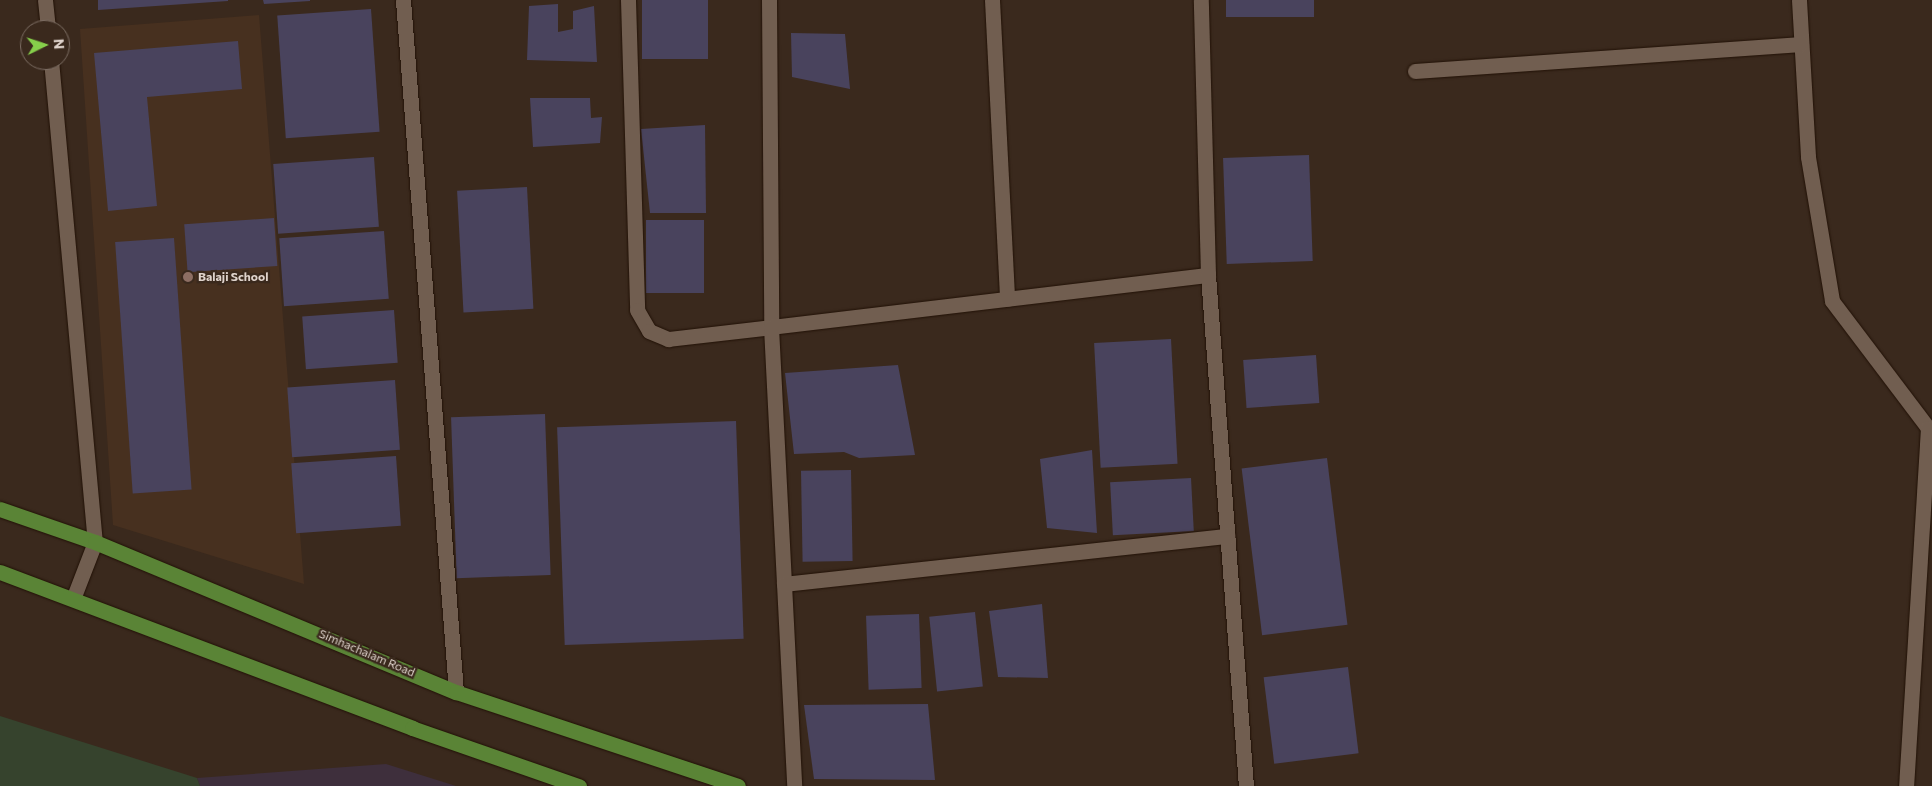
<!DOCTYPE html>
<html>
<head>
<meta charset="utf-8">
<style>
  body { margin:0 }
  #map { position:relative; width:1932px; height:786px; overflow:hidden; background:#3a291d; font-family:Commissioner,sans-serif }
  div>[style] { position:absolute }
  .built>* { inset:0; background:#47301f }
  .industrial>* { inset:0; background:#3e2f3c }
  .green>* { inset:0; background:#36432d }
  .building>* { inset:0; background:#49435d; transform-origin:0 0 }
  .roads { filter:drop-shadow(0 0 1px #211106) drop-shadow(0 0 1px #211106) }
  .lane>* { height:15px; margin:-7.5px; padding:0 7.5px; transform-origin:7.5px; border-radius:7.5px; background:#715e50 }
  .street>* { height:15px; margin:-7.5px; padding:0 7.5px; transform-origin:7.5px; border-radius:7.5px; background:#715e50 }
  .primary>* { height:15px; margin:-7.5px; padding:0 7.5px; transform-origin:7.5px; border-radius:7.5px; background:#5a8436 }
  .dots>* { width:14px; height:14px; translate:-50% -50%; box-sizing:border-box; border:2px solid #3a291d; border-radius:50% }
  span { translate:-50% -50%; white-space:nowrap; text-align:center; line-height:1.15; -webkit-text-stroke:4.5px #3a291d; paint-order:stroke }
  .poi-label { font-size:12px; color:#dfd3cc; font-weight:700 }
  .left { translate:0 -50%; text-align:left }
  .street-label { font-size:12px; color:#dfd3cc }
  .north { position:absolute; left:20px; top:20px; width:50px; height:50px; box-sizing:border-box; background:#3a291d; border:1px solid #7c6d63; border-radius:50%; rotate:86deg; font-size:14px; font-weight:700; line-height:20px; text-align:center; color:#dfd3cc }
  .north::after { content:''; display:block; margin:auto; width:18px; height:22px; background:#86cf4b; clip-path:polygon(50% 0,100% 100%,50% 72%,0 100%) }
</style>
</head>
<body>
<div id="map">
  <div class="built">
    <div style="clip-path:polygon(259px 15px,304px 584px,113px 525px,80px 29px)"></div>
  </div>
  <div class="industrial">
    <div style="clip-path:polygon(386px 764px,456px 786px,200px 786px,197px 778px)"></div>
  </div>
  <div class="green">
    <div style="clip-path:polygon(0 716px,197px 778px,200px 786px,0 786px)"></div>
  </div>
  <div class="building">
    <div style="clip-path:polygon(98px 0,228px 0,228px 1px,98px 10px)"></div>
    <div style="clip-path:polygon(263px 0,310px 0,310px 1px,264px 4px)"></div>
    <div style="left:642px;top:0;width:66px;height:59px"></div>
    <div style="left:1226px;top:0;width:88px;height:17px"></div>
    <div style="clip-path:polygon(558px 4px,558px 32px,573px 29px,573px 11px,594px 6px,597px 62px,527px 60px,529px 6px)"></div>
    <div style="left:371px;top:9px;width:123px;height:94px;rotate:86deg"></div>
    <div style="clip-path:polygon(791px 33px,845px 34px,850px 89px,792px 77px)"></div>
    <div style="clip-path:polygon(238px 41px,242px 89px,147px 97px,157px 206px,108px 211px,94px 53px)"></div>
    <div style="clip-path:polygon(530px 98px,590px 98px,591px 118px,602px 117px,600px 143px,533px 147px)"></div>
    <div style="clip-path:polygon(705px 125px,706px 213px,650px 213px,641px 129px)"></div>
    <div style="left:1309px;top:155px;width:106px;height:86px;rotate:88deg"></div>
    <div style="left:374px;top:157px;width:70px;height:101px;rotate:86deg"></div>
    <div style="left:527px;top:187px;width:122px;height:70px;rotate:87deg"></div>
    <div style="left:274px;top:218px;width:48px;height:90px;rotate:86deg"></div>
    <div style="left:646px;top:220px;width:58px;height:73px"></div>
    <div style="left:384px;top:231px;width:68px;height:105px;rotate:86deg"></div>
    <div style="left:174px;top:238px;width:252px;height:59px;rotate:86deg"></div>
    <div style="left:394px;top:310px;width:53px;height:92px;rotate:86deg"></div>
    <div style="left:1171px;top:339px;width:125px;height:77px;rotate:87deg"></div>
    <div style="left:1316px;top:355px;width:48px;height:73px;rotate:86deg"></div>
    <div style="clip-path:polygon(898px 365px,915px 455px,859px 458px,844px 452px,794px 454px,785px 373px)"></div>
    <div style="left:395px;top:380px;width:70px;height:108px;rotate:86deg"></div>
    <div style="left:545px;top:414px;width:161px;height:94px;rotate:88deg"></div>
    <div style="left:736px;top:421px;width:218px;height:179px;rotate:88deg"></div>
    <div style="clip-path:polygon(1092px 450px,1097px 533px,1047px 528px,1040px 459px)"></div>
    <div style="left:396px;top:456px;width:70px;height:105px;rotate:86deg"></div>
    <div style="left:1327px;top:458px;width:168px;height:86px;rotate:83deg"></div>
    <div style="left:851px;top:470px;width:91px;height:50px;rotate:89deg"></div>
    <div style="left:1191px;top:478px;width:53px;height:81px;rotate:87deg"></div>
    <div style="clip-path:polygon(1042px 604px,1048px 678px,998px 677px,989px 611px)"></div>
    <div style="left:975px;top:612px;width:75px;height:46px;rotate:84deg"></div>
    <div style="left:919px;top:614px;width:74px;height:53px;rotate:88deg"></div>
    <div style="left:1348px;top:667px;width:87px;height:85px;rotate:83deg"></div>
    <div style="clip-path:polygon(928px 704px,935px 780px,814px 779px,804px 705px)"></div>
  </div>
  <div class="roads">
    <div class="lane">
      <div style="left:1799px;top:0;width:157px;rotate:86.7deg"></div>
      <div style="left:1808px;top:157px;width:146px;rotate:80.5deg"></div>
      <div style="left:1832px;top:301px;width:159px;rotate:52.9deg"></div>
      <div style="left:1928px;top:428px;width:359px;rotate:93.5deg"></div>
      <div style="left:1415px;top:71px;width:387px;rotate:-4deg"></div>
    </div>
    <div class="street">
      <div style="left:45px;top:0;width:30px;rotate:84deg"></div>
      <div style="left:403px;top:0;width:694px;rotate:85.62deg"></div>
      <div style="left:628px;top:0;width:310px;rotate:88.3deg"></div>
      <div style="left:637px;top:310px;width:24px;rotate:60deg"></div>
      <div style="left:649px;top:331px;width:21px;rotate:23deg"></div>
      <div style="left:668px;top:339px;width:104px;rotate:-6.6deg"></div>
      <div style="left:771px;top:327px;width:460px;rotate:87.1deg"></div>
      <div style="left:769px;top:0;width:327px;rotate:89.6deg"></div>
      <div style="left:771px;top:327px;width:440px;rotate:-6.8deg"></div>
      <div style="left:1208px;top:275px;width:275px;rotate:-91.5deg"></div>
      <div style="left:992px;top:0;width:299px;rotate:87.1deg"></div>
      <div style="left:51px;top:60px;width:484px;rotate:84.8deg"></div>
      <div style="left:95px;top:542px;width:61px;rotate:111.1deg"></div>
      <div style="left:1208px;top:275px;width:512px;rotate:85.75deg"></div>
      <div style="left:784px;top:584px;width:446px;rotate:-6.2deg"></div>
    </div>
    <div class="primary">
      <div style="left:0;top:509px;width:101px;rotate:19.2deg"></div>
      <div style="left:95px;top:542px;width:391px;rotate:22.6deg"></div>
      <div style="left:456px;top:692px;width:297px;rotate:18.4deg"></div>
      <div style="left:0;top:572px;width:441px;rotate:20.7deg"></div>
      <div style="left:412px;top:728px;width:177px;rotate:19.2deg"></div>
    </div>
  </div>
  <div class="dots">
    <div style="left:188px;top:277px;background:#8d6e63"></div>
  </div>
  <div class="poi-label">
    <span class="left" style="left:198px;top:277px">Balaji School</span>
  </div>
  <div class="street-label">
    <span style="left:367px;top:653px;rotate:23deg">Simhachalam Road</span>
  </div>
  <div class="north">N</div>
</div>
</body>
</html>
